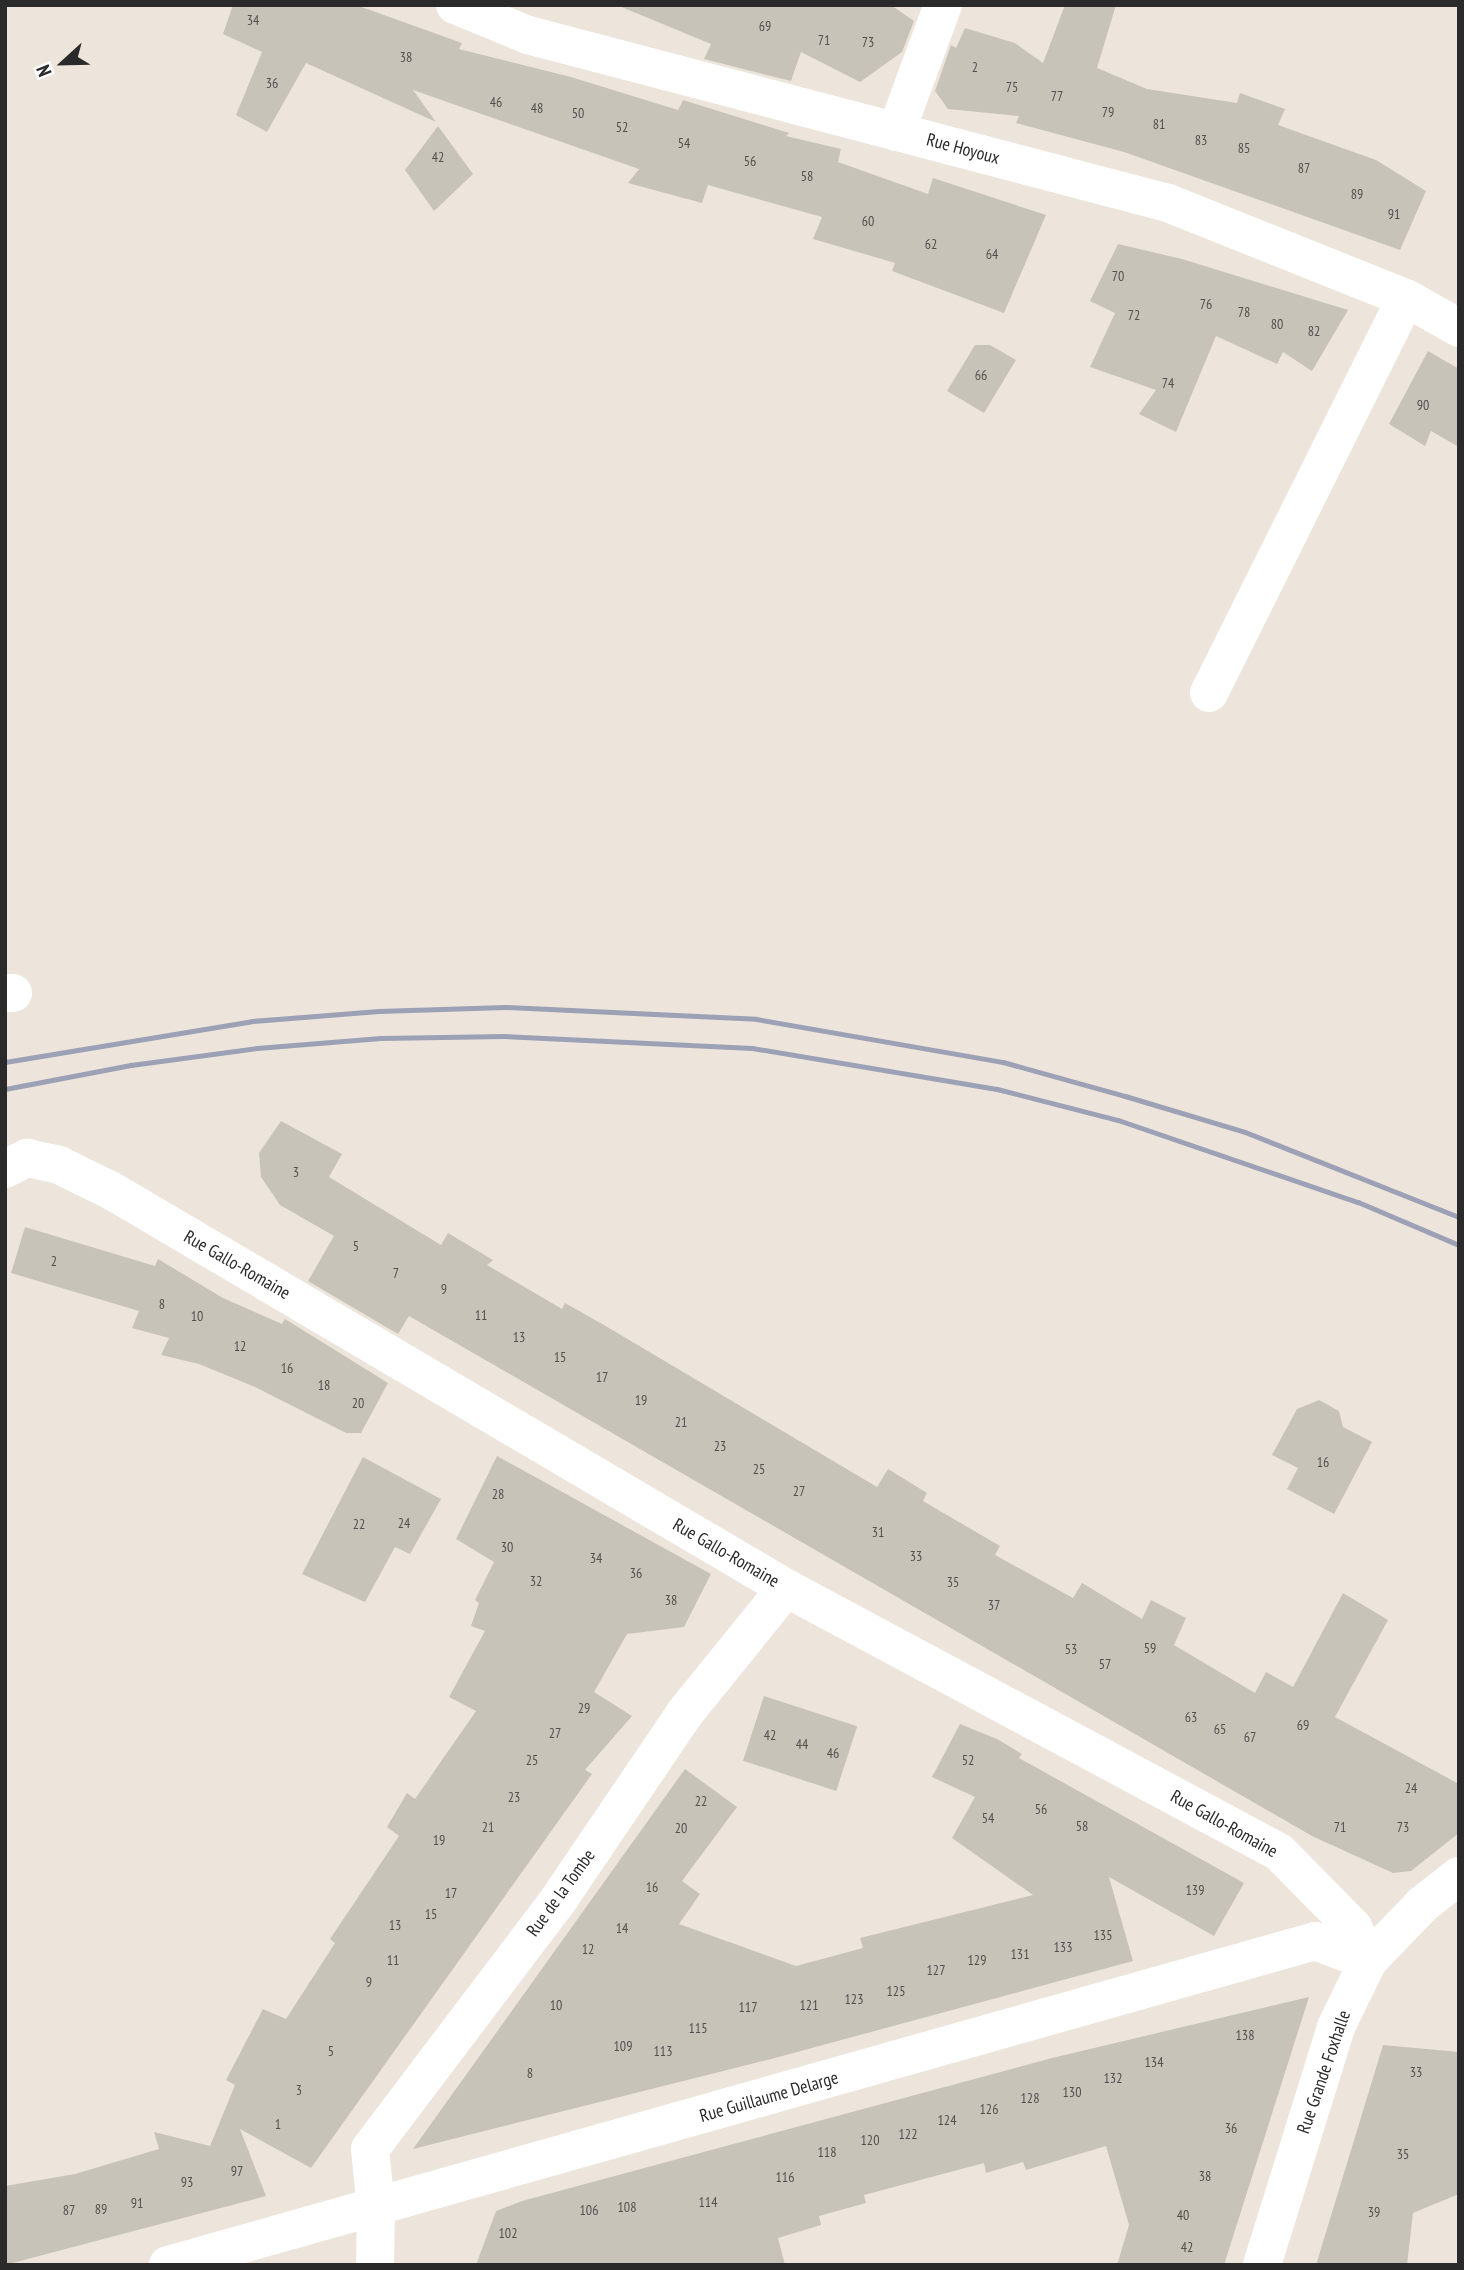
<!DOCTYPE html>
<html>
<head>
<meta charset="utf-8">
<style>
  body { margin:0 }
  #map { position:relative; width:1464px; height:2270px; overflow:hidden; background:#ede5db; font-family:"PT Sans Narrow",sans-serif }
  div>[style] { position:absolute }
  .building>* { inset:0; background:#c8c3b9; transform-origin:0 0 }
  .minor>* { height:38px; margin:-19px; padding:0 19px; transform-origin:19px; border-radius:19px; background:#fff }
  .rail>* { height:5px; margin:-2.5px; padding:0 2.5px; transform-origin:2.5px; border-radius:2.5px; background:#9da1b6 }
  span { translate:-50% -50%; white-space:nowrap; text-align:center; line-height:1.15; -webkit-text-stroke:5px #fff; paint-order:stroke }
  .number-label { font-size:14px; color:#52504e }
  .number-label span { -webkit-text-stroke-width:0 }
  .street-label { font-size:18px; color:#2a2a2a }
  .frame { position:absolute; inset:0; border:7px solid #2a2a2a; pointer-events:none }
  .north { position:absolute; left:28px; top:28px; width:70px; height:70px; -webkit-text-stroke:5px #fff; paint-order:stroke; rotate:248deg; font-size:19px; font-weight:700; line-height:28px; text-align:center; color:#2a2a2a }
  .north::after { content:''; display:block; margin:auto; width:24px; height:32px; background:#2a2a2a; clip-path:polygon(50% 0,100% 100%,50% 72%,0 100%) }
</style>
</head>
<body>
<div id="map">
  <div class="building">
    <div style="clip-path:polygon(233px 5px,356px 5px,462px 43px,459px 49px,571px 77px,678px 110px,683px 100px,789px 133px,786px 136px,841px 149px,838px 162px,928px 194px,933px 178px,1046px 215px,1004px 313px,892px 271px,895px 263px,813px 239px,822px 217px,708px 185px,702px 203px,628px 183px,639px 169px,413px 90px,436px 122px,306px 63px,267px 132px,236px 115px,262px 52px,223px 34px)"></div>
    <div style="clip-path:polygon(891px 5px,914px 21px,902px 52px,860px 82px,801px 52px,791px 81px,704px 59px,711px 44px,619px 6px)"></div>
    <div style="clip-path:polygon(1065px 5px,1116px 5px,1097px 68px,1147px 89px,1237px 103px,1240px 93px,1285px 109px,1278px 125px,1376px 160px,1426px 191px,1400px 250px,1124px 152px,1016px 123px,1019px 116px,948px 109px,935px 91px,951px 45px,956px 48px,965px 28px,1015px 43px,1043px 63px)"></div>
    <div style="clip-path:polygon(438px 126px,473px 174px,434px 211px,405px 170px)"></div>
    <div style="clip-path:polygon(1118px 244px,1182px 259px,1348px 310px,1312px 371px,1283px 352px,1277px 364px,1216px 336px,1176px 432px,1139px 414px,1156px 390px,1090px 367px,1115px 313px,1090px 301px)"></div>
    <div style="clip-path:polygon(975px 345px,990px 345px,1016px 360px,984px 413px,947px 391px)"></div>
    <div style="clip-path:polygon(1428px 351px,1459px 369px,1459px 447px,1431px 431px,1425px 446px,1389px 424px)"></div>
    <div style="clip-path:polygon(281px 1121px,342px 1154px,329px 1177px,441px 1245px,448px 1233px,493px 1260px,487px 1265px,562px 1309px,565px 1303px,604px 1325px,877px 1487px,888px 1469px,927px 1493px,923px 1501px,1000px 1546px,995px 1555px,1073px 1598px,1082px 1583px,1142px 1619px,1151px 1600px,1186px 1618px,1174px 1645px,1255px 1693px,1266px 1672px,1293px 1687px,1343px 1593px,1388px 1620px,1335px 1717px,1459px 1784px,1459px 1833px,1411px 1871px,1393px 1873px,1312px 1836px,409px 1316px,398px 1334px,308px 1281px,334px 1236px,280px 1205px,261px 1177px,259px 1153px)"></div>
    <div style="clip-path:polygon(25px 1227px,155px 1266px,158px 1259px,223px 1298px,282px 1324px,285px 1319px,388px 1383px,361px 1433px,346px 1433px,255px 1387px,199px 1364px,161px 1355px,169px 1338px,132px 1328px,139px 1311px,11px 1273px)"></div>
    <div style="clip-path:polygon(1319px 1400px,1339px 1411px,1343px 1427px,1372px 1442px,1334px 1514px,1287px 1489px,1298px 1468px,1272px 1455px,1297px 1409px)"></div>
    <div style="clip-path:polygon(497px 1456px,711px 1574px,684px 1627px,627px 1634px,594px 1692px,632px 1716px,585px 1770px,592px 1774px,311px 2168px,240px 2129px,266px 2196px,5px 2265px,5px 2186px,75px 2174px,159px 2149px,154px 2132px,210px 2146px,235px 2085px,226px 2080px,263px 2009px,286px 2019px,335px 1943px,330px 1939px,399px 1836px,387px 1827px,407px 1793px,415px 1799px,476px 1711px,449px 1697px,485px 1631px,471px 1626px,479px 1603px,475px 1600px,494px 1562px,456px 1539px)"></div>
    <div style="clip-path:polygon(363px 1457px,441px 1499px,410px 1554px,395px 1547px,365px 1602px,302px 1574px)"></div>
    <div style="left:764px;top:1696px;width:98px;height:68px;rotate:18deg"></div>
    <div style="clip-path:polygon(960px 1724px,997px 1739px,1022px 1754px,1019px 1758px,1244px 1883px,1214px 1936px,1109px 1877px,1133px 1961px,775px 2058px,413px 2149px,685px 1769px,737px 1807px,682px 1881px,700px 1894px,679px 1924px,796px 1966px,863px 1948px,860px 1938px,1033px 1895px,952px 1838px,975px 1797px,932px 1777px)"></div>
    <div style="clip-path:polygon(1309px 1997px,1224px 2265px,1117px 2265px,1129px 2225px,1106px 2146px,1026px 2170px,1023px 2162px,986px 2173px,984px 2163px,864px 2195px,866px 2203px,819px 2216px,821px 2225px,778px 2238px,785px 2265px,476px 2265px,496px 2211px,522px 2201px,1052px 2058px)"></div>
    <div style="clip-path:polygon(1383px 2045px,1459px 2052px,1459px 2194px,1413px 2213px,1407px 2265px,1316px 2265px)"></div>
  </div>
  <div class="minor">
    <div style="left:455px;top:5px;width:79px;rotate:22.3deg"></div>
    <div style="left:528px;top:35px;width:662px;rotate:14.71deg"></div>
    <div style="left:1168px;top:203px;width:256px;rotate:21.8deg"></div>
    <div style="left:1406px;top:298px;width:61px;rotate:29.5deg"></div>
    <div style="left:896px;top:132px;width:135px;rotate:-69.7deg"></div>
    <div style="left:1209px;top:693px;width:441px;rotate:-63.5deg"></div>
    <div style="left:5px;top:993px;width:8px"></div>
    <div style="left:5px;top:1169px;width:25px;rotate:-27deg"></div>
    <div style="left:27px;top:1158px;width:33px;rotate:12deg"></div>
    <div style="left:59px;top:1165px;width:59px;rotate:26.1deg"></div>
    <div style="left:112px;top:1191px;width:782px;rotate:30.5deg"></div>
    <div style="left:786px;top:1588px;width:559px;rotate:28.17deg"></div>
    <div style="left:1279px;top:1852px;width:105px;rotate:45.4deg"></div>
    <div style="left:1353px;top:1927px;width:37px;rotate:66deg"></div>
    <div style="left:168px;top:2265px;width:1192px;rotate:-15.77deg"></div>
    <div style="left:1315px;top:1941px;width:57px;rotate:20.7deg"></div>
    <div style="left:375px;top:2265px;width:57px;rotate:-89deg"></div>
    <div style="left:376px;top:2208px;width:59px;rotate:-95.8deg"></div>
    <div style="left:370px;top:2149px;width:317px;rotate:-52.9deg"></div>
    <div style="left:561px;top:1896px;width:220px;rotate:-55.9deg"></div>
    <div style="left:684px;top:1714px;width:162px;rotate:-51deg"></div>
    <div style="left:1262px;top:2265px;width:249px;rotate:-72.7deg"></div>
    <div style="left:1336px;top:2027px;width:73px;rotate:-64.1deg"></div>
    <div style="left:1368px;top:1961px;width:79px;rotate:-46deg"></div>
    <div style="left:1423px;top:1904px;width:46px;rotate:-37.9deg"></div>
  </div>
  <div class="rail">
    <div style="left:5px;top:1062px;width:250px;rotate:-9.4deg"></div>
    <div style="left:252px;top:1021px;width:127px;rotate:-4.5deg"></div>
    <div style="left:379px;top:1011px;width:126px;rotate:-1.8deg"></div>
    <div style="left:505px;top:1007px;width:251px;rotate:2.7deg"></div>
    <div style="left:756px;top:1019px;width:251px;rotate:9.9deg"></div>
    <div style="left:1003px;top:1062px;width:127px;rotate:15.6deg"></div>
    <div style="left:1125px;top:1096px;width:125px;rotate:16.7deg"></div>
    <div style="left:1245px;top:1132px;width:230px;rotate:21.7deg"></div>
    <div style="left:5px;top:1089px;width:128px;rotate:-10.8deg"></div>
    <div style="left:131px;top:1065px;width:127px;rotate:-7.7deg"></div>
    <div style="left:257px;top:1048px;width:124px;rotate:-4.6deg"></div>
    <div style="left:381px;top:1038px;width:123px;rotate:-0.9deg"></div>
    <div style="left:504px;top:1036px;width:248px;rotate:2.8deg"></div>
    <div style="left:752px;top:1048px;width:248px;rotate:9.5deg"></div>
    <div style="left:997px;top:1089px;width:125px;rotate:14.4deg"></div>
    <div style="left:1118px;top:1120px;width:254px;rotate:18.9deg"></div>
    <div style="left:1358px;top:1202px;width:110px;rotate:23.1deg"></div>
  </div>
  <div class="number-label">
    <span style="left:253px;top:20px">34</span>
    <span style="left:765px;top:26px">69</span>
    <span style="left:824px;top:40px">71</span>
    <span style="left:868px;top:42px">73</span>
    <span style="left:406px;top:57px">38</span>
    <span style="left:975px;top:67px">2</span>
    <span style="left:272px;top:83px">36</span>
    <span style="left:1012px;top:87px">75</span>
    <span style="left:1057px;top:96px">77</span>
    <span style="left:496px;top:102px">46</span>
    <span style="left:537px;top:108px">48</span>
    <span style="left:1108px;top:112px">79</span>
    <span style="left:578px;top:113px">50</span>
    <span style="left:1159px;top:124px">81</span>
    <span style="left:622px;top:127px">52</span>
    <span style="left:1201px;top:140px">83</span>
    <span style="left:684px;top:143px">54</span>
    <span style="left:1244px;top:148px">85</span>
    <span style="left:438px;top:157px">42</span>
    <span style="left:750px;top:161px">56</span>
    <span style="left:1304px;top:168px">87</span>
    <span style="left:807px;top:176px">58</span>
    <span style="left:1357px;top:194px">89</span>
    <span style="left:1394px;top:214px">91</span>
    <span style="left:868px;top:221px">60</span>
    <span style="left:931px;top:244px">62</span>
    <span style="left:992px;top:254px">64</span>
    <span style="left:1118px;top:276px">70</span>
    <span style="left:1206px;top:304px">76</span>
    <span style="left:1244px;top:312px">78</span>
    <span style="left:1134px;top:315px">72</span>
    <span style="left:1277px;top:324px">80</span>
    <span style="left:1314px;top:331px">82</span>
    <span style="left:981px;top:375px">66</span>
    <span style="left:1168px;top:383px">74</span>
    <span style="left:1423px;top:405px">90</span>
    <span style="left:296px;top:1172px">3</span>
    <span style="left:356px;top:1246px">5</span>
    <span style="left:54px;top:1261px">2</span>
    <span style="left:396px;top:1273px">7</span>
    <span style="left:444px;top:1289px">9</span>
    <span style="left:162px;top:1304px">8</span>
    <span style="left:481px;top:1315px">11</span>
    <span style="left:197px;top:1316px">10</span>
    <span style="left:519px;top:1337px">13</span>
    <span style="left:240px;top:1346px">12</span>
    <span style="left:560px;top:1357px">15</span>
    <span style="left:287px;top:1368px">16</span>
    <span style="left:602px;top:1377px">17</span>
    <span style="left:324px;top:1385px">18</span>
    <span style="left:641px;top:1400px">19</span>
    <span style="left:358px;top:1403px">20</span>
    <span style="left:681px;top:1422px">21</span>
    <span style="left:720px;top:1446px">23</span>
    <span style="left:1323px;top:1462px">16</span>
    <span style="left:759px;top:1469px">25</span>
    <span style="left:799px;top:1491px">27</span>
    <span style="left:498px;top:1494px">28</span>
    <span style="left:404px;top:1523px">24</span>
    <span style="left:359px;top:1524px">22</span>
    <span style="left:878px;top:1532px">31</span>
    <span style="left:507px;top:1547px">30</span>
    <span style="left:916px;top:1556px">33</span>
    <span style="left:596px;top:1558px">34</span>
    <span style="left:636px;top:1573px">36</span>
    <span style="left:536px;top:1581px">32</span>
    <span style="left:953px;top:1582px">35</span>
    <span style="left:671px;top:1600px">38</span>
    <span style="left:994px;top:1605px">37</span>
    <span style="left:1150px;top:1648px">59</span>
    <span style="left:1071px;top:1649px">53</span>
    <span style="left:1105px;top:1664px">57</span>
    <span style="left:584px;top:1708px">29</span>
    <span style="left:1191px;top:1717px">63</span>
    <span style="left:1303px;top:1725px">69</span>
    <span style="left:1220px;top:1729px">65</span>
    <span style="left:555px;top:1733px">27</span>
    <span style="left:770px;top:1735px">42</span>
    <span style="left:1250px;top:1737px">67</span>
    <span style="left:802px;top:1744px">44</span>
    <span style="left:833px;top:1753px">46</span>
    <span style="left:532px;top:1760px">25</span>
    <span style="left:968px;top:1760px">52</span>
    <span style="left:1411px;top:1788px">24</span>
    <span style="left:514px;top:1797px">23</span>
    <span style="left:701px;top:1801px">22</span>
    <span style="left:1041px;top:1809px">56</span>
    <span style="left:988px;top:1818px">54</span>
    <span style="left:1082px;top:1826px">58</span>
    <span style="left:488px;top:1827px">21</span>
    <span style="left:1340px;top:1827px">71</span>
    <span style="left:1403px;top:1827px">73</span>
    <span style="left:681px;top:1828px">20</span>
    <span style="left:439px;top:1840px">19</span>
    <span style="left:652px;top:1887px">16</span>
    <span style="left:1195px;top:1890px">139</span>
    <span style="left:451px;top:1893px">17</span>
    <span style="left:431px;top:1914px">15</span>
    <span style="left:395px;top:1925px">13</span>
    <span style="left:622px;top:1928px">14</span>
    <span style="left:1103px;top:1935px">135</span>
    <span style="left:1063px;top:1947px">133</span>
    <span style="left:588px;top:1949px">12</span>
    <span style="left:1020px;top:1954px">131</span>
    <span style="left:393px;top:1960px">11</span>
    <span style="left:977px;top:1960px">129</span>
    <span style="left:936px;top:1970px">127</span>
    <span style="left:369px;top:1982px">9</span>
    <span style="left:896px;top:1991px">125</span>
    <span style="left:854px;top:1999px">123</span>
    <span style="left:556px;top:2005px">10</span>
    <span style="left:809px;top:2005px">121</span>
    <span style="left:748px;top:2007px">117</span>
    <span style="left:698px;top:2028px">115</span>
    <span style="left:1245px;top:2035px">138</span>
    <span style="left:623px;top:2046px">109</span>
    <span style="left:331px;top:2051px">5</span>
    <span style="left:663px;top:2051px">113</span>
    <span style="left:1154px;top:2062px">134</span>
    <span style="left:1416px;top:2072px">33</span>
    <span style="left:530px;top:2073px">8</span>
    <span style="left:1113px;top:2078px">132</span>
    <span style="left:299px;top:2090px">3</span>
    <span style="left:1072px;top:2092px">130</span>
    <span style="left:1030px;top:2098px">128</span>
    <span style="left:989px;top:2109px">126</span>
    <span style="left:947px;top:2120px">124</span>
    <span style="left:278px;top:2124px">1</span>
    <span style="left:1231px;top:2128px">36</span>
    <span style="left:908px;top:2134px">122</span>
    <span style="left:870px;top:2140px">120</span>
    <span style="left:827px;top:2152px">118</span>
    <span style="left:1403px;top:2154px">35</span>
    <span style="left:237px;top:2171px">97</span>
    <span style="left:1205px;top:2176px">38</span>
    <span style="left:785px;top:2177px">116</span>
    <span style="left:187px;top:2182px">93</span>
    <span style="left:708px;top:2202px">114</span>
    <span style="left:137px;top:2203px">91</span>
    <span style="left:627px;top:2207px">108</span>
    <span style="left:101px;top:2209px">89</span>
    <span style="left:69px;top:2210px">87</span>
    <span style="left:589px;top:2210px">106</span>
    <span style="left:1374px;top:2212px">39</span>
    <span style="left:1183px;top:2215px">40</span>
    <span style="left:508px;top:2233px">102</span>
    <span style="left:1187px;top:2247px">42</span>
  </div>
  <div class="street-label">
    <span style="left:963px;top:149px;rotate:15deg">Rue Hoyoux</span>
    <span style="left:237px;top:1265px;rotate:30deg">Rue Gallo-Romaine</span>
    <span style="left:726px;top:1553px;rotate:30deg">Rue Gallo-Romaine</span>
    <span style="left:1224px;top:1824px;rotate:29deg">Rue Gallo-Romaine</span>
    <span style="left:561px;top:1893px;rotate:-54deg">Rue de la Tombe</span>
    <span style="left:1324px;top:2072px;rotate:-71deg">Rue Grande Foxhalle</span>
    <span style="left:769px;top:2097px;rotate:-16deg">Rue Guillaume Delarge</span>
  </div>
  <div class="frame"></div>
  <div class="north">N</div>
</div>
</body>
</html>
